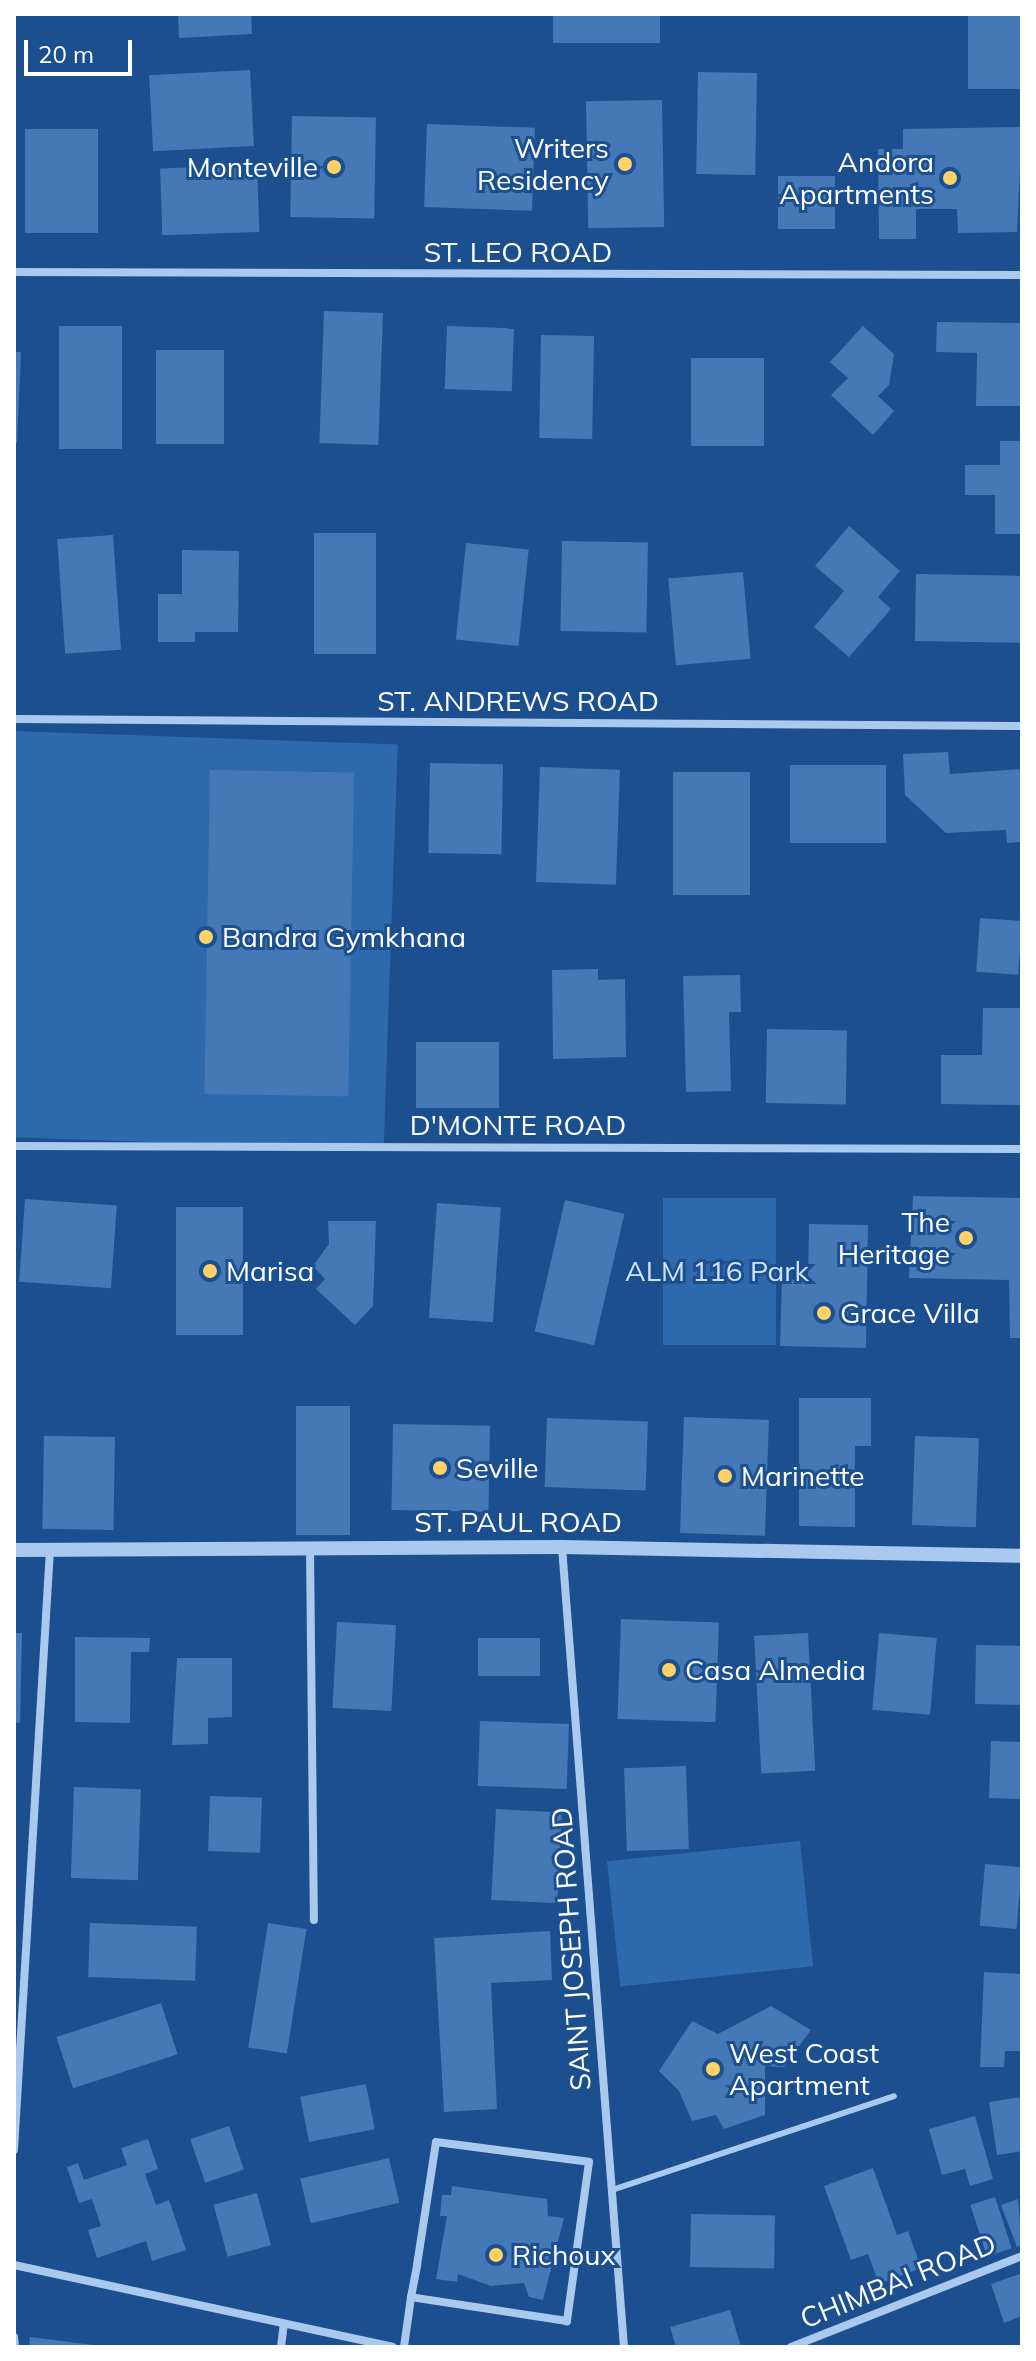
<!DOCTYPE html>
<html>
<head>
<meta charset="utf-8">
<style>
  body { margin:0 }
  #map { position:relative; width:1036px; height:2361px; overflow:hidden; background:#1b4f8f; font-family:Mulish,sans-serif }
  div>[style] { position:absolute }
  .green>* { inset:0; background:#2e69ad; transform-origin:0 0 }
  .building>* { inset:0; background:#4478b7; transform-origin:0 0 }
  .service>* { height:6px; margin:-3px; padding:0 3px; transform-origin:3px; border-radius:3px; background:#a9c9ee }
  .minor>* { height:8px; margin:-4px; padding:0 4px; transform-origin:4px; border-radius:4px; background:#a9c9ee }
  .tertiary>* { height:14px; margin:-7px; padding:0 7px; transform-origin:7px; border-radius:7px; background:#a9c9ee }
  .dots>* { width:22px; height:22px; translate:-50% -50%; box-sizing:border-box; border:4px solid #1b4f8f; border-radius:50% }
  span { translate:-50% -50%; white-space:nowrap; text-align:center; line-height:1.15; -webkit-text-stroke:6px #1b4f8f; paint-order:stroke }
  .poi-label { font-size:28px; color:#fff }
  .right { translate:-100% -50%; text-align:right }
  .left { translate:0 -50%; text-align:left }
  .street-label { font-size:28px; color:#fff }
  .park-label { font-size:28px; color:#cfe3fa }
  .frame { position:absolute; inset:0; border:16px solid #fff; pointer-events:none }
  .scale { position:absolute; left:24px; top:40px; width:108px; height:36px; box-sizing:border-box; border:4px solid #fff; border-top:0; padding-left:10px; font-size:24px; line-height:28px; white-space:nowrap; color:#fff; -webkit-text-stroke:6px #1b4f8f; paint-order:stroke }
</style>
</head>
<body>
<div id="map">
  <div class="green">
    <div style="left:14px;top:731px;width:384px;height:406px;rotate:2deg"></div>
    <div style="left:663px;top:1198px;width:113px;height:147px"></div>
    <div style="left:800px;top:1841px;width:126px;height:194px;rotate:84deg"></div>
  </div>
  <div class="building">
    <div style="clip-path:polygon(178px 14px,251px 14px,252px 34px,179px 38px)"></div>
    <div style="left:553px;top:14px;width:107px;height:29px"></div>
    <div style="left:968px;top:14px;width:54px;height:75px"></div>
    <div style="left:250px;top:70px;width:76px;height:101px;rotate:87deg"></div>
    <div style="left:698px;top:72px;width:59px;height:102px;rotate:1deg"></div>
    <div style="left:662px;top:100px;width:127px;height:76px;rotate:89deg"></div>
    <div style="left:292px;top:116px;width:84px;height:101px;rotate:1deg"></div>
    <div style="left:427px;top:124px;width:108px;height:83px;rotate:2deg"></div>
    <div style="clip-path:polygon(1022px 127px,1017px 232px,958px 233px,957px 209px,916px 209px,916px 239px,879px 239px,878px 149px,903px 149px,903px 129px)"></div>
    <div style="left:25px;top:129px;width:73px;height:104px"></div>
    <div style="left:257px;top:165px;width:67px;height:97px;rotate:88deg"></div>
    <div style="left:778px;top:176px;width:57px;height:53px"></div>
    <div style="left:324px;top:311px;width:59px;height:132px;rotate:2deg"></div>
    <div style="clip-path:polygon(937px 322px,1022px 323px,1022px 406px,976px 406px,977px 353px,936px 352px)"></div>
    <div style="left:122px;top:326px;width:123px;height:63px;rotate:90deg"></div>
    <div style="left:447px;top:326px;width:67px;height:63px;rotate:2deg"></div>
    <div style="clip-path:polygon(863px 326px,894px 354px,889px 385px,878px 396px,894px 411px,873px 435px,831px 395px,848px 378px,830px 362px)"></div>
    <div style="left:541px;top:335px;width:53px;height:103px;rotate:1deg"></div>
    <div style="left:156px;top:350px;width:68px;height:94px"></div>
    <div style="clip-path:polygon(14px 352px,21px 352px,17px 443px,14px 443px)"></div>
    <div style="left:691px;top:358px;width:73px;height:88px"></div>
    <div style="clip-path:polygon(1000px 441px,1022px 441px,1022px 534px,995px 534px,995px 495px,965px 495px,965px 465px,1000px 465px)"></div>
    <div style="clip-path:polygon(849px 526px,900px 571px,878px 597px,891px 609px,849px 657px,814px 627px,844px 591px,815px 566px)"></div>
    <div style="left:376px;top:533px;width:121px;height:62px;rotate:90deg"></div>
    <div style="left:113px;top:535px;width:115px;height:56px;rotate:86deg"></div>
    <div style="left:562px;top:541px;width:86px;height:90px;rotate:1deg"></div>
    <div style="left:466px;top:543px;width:63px;height:97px;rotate:6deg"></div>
    <div style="clip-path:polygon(182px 550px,239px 551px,238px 632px,195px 632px,195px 642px,158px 642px,158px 594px,182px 594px)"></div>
    <div style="left:743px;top:572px;width:87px;height:75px;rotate:85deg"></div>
    <div style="left:916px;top:574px;width:106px;height:67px;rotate:1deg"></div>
    <div style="clip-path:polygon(948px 752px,950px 774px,1022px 769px,1021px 842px,1007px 843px,1006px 830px,946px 833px,905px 795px,903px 754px)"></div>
    <div style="left:430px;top:763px;width:73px;height:90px;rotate:1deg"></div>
    <div style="left:790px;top:765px;width:96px;height:78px"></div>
    <div style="left:540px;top:767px;width:80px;height:115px;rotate:2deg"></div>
    <div style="left:210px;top:770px;width:144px;height:324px;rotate:1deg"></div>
    <div style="left:673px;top:772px;width:77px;height:123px"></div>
    <div style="left:980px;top:918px;width:42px;height:54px;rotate:4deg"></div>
    <div style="clip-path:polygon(598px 969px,598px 980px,625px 979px,626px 1057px,553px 1059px,552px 970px)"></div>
    <div style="clip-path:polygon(740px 975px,741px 1012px,729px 1012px,731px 1091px,686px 1092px,683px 976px)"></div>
    <div style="clip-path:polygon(983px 1008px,1022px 1008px,1022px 1105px,941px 1104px,941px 1055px,982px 1055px)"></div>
    <div style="left:767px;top:1029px;width:80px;height:74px;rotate:1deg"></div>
    <div style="left:416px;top:1042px;width:83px;height:66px"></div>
    <div style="clip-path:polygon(913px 1196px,1022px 1198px,1022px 1338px,1010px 1338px,1009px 1280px,909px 1278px)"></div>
    <div style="left:25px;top:1199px;width:92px;height:83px;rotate:4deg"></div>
    <div style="left:565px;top:1200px;width:61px;height:135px;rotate:13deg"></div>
    <div style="left:437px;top:1203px;width:64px;height:115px;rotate:4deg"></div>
    <div style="left:176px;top:1207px;width:67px;height:128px"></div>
    <div style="clip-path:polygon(328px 1221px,376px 1221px,373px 1306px,355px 1325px,316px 1289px,325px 1279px,313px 1266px,329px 1244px)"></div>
    <div style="clip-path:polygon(809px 1224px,868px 1225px,866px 1348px,780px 1346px,782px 1279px,808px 1280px)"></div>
    <div style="clip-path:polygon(799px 1398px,871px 1398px,871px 1446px,855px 1446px,855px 1527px,799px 1526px)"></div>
    <div style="left:350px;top:1406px;width:129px;height:54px;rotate:90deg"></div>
    <div style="left:684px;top:1417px;width:85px;height:116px;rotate:2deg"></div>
    <div style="left:547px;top:1418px;width:101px;height:69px;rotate:2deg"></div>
    <div style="left:393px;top:1424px;width:97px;height:86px;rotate:1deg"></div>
    <div style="left:915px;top:1436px;width:64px;height:89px;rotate:2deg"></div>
    <div style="left:115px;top:1437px;width:93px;height:71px;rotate:91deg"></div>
    <div style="left:621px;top:1619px;width:98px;height:100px;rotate:2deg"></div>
    <div style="left:337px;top:1622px;width:59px;height:86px;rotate:3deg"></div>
    <div style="clip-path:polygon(14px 1633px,22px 1633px,20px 1723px,14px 1722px)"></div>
    <div style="left:808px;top:1633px;width:138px;height:54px;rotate:87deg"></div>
    <div style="left:879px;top:1633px;width:58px;height:77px;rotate:5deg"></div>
    <div style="clip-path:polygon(75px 1637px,150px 1638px,149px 1652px,131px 1652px,130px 1723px,75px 1722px)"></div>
    <div style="left:478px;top:1638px;width:62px;height:38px"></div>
    <div style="left:976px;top:1645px;width:46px;height:59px;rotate:1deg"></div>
    <div style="clip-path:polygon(177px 1658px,232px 1658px,232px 1717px,208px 1718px,208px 1744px,172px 1745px)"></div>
    <div style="left:480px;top:1721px;width:89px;height:65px;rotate:2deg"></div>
    <div style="left:991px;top:1741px;width:31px;height:57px;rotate:2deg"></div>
    <div style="left:686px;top:1766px;width:83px;height:62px;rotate:88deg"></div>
    <div style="left:74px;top:1787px;width:67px;height:91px;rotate:2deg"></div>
    <div style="left:210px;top:1796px;width:52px;height:55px;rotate:2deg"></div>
    <div style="left:496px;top:1809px;width:66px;height:91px;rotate:3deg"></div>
    <div style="left:985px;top:1864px;width:37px;height:62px;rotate:5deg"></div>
    <div style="left:90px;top:1923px;width:107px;height:54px;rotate:2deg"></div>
    <div style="left:268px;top:1923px;width:39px;height:126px;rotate:9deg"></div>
    <div style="clip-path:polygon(550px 1931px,552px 1980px,491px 1983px,497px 2109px,444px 2112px,434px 1938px)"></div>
    <div style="clip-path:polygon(984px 1972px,1022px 1974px,1022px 2051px,1005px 2051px,1004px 2067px,980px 2067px)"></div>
    <div style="left:161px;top:2003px;width:54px;height:110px;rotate:72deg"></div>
    <div style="clip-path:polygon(771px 2006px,811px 2030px,784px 2067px,765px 2066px,765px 2115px,724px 2129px,716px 2115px,692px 2121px,679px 2091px,659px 2071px,692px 2021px,718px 2034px)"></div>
    <div style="left:366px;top:2084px;width:46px;height:67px;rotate:79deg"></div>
    <div style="clip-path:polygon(1022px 2097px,1022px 2151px,997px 2155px,989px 2102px)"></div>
    <div style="clip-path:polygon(975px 2116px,993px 2179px,970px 2186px,965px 2169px,942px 2175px,929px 2129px)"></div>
    <div style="left:229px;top:2126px;width:46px;height:41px;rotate:71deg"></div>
    <div style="clip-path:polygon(148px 2139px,158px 2169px,145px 2174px,156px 2205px,169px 2200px,186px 2250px,152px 2261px,146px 2241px,97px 2258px,88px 2230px,101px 2226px,92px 2199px,79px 2203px,67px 2167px,78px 2163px,84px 2180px,127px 2165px,121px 2148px)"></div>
    <div style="left:389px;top:2158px;width:46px;height:91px;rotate:77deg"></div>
    <div style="clip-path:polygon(873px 2168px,897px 2235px,908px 2231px,921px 2268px,879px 2284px,868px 2254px,851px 2260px,824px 2186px)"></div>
    <div style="clip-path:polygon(452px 2186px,547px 2199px,548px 2216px,564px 2218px,543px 2300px,529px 2297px,524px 2283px,491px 2286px,458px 2274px,457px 2282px,436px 2279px,447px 2216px,440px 2216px,442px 2195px,451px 2195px)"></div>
    <div style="left:257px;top:2193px;width:54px;height:45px;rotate:75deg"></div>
    <div style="left:995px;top:2197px;width:54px;height:26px;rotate:72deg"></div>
    <div style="clip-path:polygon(1018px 2199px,1022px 2245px,1017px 2247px,1001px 2205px)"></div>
    <div style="left:691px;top:2214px;width:84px;height:53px;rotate:1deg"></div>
    <div style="clip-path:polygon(1022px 2273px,1022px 2316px,1004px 2323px,991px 2284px)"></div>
    <div style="clip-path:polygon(730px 2310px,741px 2347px,676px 2347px,670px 2327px)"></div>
    <div style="clip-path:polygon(30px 2337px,94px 2345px,94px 2347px,29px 2347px)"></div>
  </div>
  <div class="service">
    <div style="left:612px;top:2190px;width:297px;rotate:-18.4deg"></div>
  </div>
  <div class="minor">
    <div style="left:14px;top:272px;width:1008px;rotate:0.17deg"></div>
    <div style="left:14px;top:719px;width:1008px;rotate:0.4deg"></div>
    <div style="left:14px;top:1146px;width:1008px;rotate:0.17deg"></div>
    <div style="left:562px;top:1547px;width:802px;rotate:85.57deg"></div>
    <div style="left:310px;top:1548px;width:372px;rotate:89.4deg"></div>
    <div style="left:14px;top:2150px;width:602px;rotate:-86.57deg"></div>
    <div style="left:14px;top:2265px;width:387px;rotate:12.2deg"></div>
    <div style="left:14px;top:2337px;width:10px;rotate:84deg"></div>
    <div style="left:281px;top:2347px;width:23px;rotate:-83deg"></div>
    <div style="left:404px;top:2347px;width:50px;rotate:-82deg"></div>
    <div style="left:411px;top:2297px;width:33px;rotate:-79deg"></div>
    <div style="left:417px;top:2265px;width:124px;rotate:-81.2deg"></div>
    <div style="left:436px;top:2142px;width:154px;rotate:7.4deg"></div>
    <div style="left:589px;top:2162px;width:161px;rotate:97.9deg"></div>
    <div style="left:567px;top:2321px;width:158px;rotate:-171.3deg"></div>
    <div style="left:791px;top:2347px;width:248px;rotate:-21.5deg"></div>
  </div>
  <div class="tertiary">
    <div style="left:14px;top:1550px;width:548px;rotate:-0.31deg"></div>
    <div style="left:562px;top:1547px;width:460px;rotate:1.1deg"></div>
  </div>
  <div class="dots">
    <div style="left:625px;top:164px;background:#ffd166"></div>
    <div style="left:334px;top:167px;background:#ffd166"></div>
    <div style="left:950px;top:178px;background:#ffd166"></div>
    <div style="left:206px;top:937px;background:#ffd166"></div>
    <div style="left:966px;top:1238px;background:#ffd166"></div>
    <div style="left:210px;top:1271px;background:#ffd166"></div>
    <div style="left:824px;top:1313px;background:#ffd166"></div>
    <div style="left:440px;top:1468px;background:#ffd166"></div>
    <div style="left:725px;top:1476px;background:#ffd166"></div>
    <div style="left:669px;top:1670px;background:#ffd166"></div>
    <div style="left:713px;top:2069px;background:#ffd166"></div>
    <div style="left:496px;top:2255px;background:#ffd166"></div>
  </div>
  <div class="poi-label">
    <span class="right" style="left:609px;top:164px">Writers<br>Residency</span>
    <span class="right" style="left:934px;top:178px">Andora<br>Apartments</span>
    <span class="right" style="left:318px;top:167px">Monteville</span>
    <span class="left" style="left:222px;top:937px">Bandra Gymkhana</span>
    <span class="right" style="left:950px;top:1238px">The<br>Heritage</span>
    <span class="left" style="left:226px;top:1271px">Marisa</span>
    <span class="left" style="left:840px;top:1313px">Grace Villa</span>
    <span class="left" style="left:456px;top:1468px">Seville</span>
    <span class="left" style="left:741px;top:1476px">Marinette</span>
    <span class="left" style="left:685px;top:1670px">Casa Almedia</span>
    <span class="left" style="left:729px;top:2069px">West Coast<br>Apartment</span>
    <span class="left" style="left:512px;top:2255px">Richoux</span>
  </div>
  <div class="street-label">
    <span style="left:518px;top:252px">ST. LEO ROAD</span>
    <span style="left:518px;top:701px">ST. ANDREWS ROAD</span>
    <span style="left:518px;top:1125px">D'MONTE ROAD</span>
    <span style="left:518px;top:1522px">ST. PAUL ROAD</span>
    <span style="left:571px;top:1949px;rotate:-94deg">SAINT JOSEPH ROAD</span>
    <span style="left:898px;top:2281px;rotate:-22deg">CHIMBAI ROAD</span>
  </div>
  <div class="park-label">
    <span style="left:717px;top:1271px">ALM 116 Park</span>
  </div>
  <div class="frame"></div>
  <div class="scale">20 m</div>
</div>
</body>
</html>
